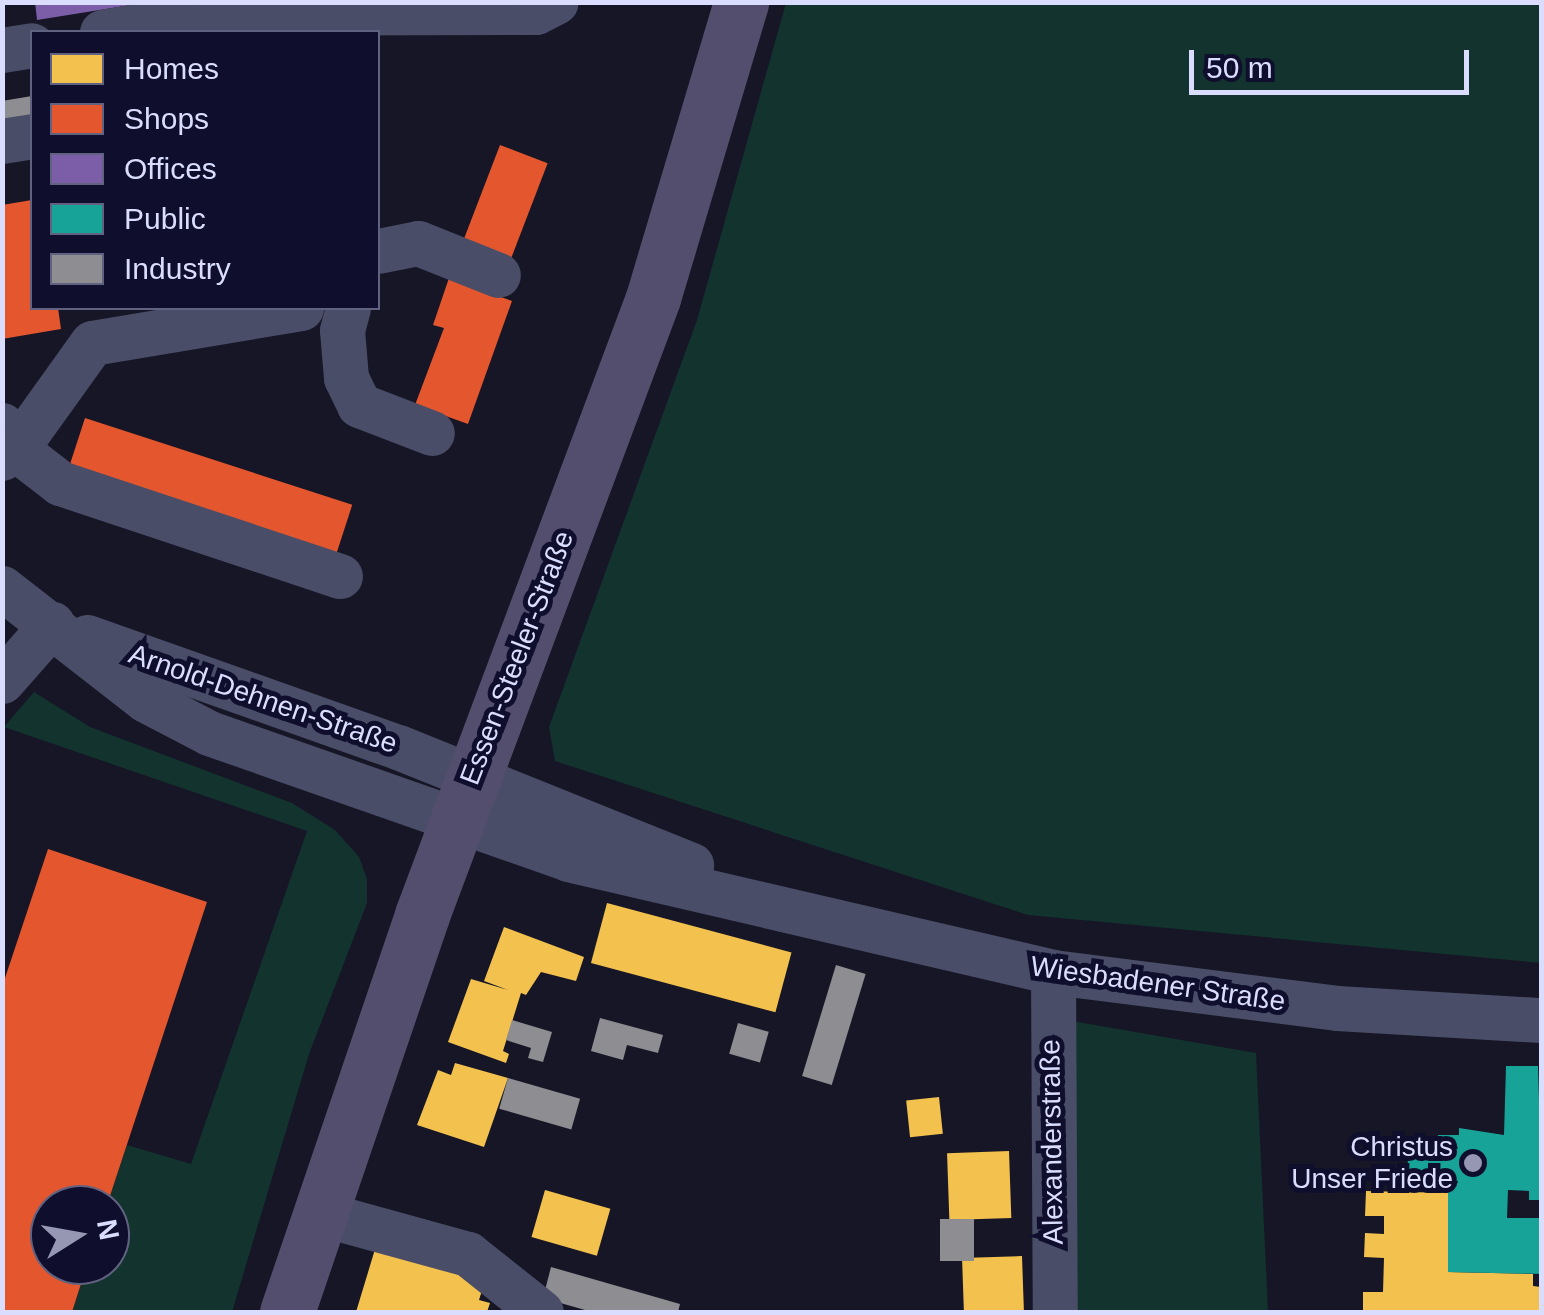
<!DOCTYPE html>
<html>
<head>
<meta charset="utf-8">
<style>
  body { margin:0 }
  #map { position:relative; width:1544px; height:1315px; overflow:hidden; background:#161626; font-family:Arial,sans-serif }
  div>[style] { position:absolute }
  .green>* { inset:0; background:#12332e }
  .homes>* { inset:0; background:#f2c14e; transform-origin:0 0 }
  .shops>* { inset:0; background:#e4572e; transform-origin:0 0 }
  .offices>* { inset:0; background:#7b5ea7 }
  .public>* { inset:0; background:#17a398 }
  .industry>* { inset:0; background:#8d8d92; transform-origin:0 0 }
  .minor>* { height:45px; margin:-22.5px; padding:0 22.5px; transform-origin:22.5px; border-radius:22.5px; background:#4a4d67 }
  .major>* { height:55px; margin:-27.5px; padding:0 27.5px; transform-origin:27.5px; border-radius:27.5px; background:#534e6d }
  .dots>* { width:28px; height:28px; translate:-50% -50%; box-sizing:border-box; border:5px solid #0f0f2d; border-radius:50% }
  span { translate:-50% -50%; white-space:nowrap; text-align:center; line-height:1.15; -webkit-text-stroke:10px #0f0f2d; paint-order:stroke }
  .street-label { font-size:28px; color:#dbddff }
  .poi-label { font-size:28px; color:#dbddff }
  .right { translate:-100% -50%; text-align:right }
  .frame { position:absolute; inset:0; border:5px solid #dbddff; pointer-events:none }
  .legend { position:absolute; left:30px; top:30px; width:350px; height:280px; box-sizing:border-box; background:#0f0f2d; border:2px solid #616181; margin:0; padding:12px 18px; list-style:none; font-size:30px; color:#dbddff }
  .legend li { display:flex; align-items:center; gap:20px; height:50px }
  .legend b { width:50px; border:2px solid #616181 }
  .north { position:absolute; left:30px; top:1185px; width:100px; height:100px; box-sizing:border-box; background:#0f0f2d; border:2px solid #616181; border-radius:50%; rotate:79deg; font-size:28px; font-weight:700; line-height:40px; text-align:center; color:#dbddff }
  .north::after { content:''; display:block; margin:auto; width:35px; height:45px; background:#9697b3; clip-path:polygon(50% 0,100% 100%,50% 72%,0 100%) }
  .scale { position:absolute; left:1189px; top:50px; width:280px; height:45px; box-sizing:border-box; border:5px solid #dbddff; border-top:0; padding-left:12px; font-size:30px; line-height:35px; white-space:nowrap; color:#dbddff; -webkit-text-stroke:8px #0f0f2d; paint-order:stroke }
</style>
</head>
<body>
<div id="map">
  <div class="green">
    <div style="clip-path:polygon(786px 3px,1541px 3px,1541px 963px,1028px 915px,555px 761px,549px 727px,697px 320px)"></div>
    <div style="clip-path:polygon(34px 692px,90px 727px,292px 803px,335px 830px,359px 857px,367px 879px,367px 903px,309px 1054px,232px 1312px,72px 1312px,87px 1265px,110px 1265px,107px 1205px,127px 1145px,191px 1164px,307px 831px,4px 727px)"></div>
    <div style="clip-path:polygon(1072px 1021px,1256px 1053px,1268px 1312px,1074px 1312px)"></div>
  </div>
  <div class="homes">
    <div style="left:607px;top:903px;width:191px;height:62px;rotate:15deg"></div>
    <div style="clip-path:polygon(504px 927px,584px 957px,576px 981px,541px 972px,526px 995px,521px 993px,503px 1051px,509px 1054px,506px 1063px,448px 1042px,471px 979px,508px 990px,484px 981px)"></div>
    <div style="clip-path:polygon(455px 1063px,508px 1078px,484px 1147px,417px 1125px,438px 1070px,451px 1075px)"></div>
    <div style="left:939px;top:1097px;width:37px;height:33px;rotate:84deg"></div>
    <div style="left:1009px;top:1151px;width:67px;height:62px;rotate:88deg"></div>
    <div style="left:545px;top:1190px;width:68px;height:49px;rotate:16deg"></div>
    <div style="clip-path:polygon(1366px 1191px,1450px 1193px,1448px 1272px,1533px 1274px,1533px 1286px,1541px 1287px,1540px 1312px,1363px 1312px,1363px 1292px,1383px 1292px,1384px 1258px,1364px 1257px,1365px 1233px,1384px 1234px,1384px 1216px,1365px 1216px)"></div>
    <div style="clip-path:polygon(379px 1236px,484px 1284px,479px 1300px,490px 1303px,487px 1312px,356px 1312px)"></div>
    <div style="left:1022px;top:1256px;width:56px;height:60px;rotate:88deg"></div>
  </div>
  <div class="shops">
    <div style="left:500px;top:145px;width:51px;height:105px;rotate:21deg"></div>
    <div style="clip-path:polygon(32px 200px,32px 308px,58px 308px,61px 329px,2px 339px,2px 205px)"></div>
    <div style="clip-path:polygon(449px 278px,512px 301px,468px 424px,415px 405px,444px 328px,433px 325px)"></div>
    <div style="left:85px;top:418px;width:281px;height:55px;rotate:18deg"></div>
    <div style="clip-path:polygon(48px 849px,207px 902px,107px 1205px,50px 1205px,50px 1265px,87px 1265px,72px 1312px,2px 1312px,2px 987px)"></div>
  </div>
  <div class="offices">
    <div style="clip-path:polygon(35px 2px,131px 2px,131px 5px,37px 20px)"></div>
  </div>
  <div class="public">
    <div style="clip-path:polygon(1506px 1066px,1538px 1066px,1542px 1200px,1529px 1200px,1529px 1191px,1508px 1190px,1507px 1218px,1542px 1218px,1542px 1274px,1448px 1272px,1448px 1180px,1411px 1180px,1406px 1152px,1437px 1153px,1438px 1135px,1459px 1135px,1459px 1128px,1504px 1135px)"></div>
  </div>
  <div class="industry">
    <div style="clip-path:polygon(32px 96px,32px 116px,2px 120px,2px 101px)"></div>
    <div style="left:836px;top:965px;width:31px;height:116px;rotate:17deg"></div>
    <div style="clip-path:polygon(600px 1018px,663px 1035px,658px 1053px,627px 1045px,623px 1060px,591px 1051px)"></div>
    <div style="clip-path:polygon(512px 1020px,552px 1032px,543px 1062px,528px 1058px,531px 1048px,506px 1040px)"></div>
    <div style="left:738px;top:1023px;width:32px;height:32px;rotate:16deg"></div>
    <div style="left:508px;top:1078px;width:75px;height:32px;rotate:16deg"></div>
    <div style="left:940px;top:1219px;width:34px;height:42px"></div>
    <div style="clip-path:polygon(551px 1267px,680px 1304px,678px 1312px,592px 1312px,543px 1298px)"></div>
  </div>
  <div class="minor">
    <div style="left:102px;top:32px;width:114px;rotate:-9.6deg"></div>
    <div style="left:214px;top:13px;width:322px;rotate:-0.2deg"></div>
    <div style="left:536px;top:12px;width:22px;rotate:-27deg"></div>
    <div style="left:2px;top:50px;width:30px;rotate:-9deg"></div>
    <div style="left:2px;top:141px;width:30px;rotate:-9deg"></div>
    <div style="left:378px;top:251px;width:41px;rotate:-11.3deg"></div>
    <div style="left:418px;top:243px;width:86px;rotate:21.8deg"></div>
    <div style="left:348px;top:308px;width:23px;rotate:105deg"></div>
    <div style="left:342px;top:330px;width:48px;rotate:85.2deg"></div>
    <div style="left:346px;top:378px;width:30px;rotate:64deg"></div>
    <div style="left:359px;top:405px;width:78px;rotate:21deg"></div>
    <div style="left:2px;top:425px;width:28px;rotate:60deg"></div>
    <div style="left:16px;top:449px;width:130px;rotate:-54.4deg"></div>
    <div style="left:92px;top:343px;width:212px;rotate:-9.5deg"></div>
    <div style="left:2px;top:458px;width:17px;rotate:-33deg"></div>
    <div style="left:16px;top:449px;width:56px;rotate:37.7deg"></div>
    <div style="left:60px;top:483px;width:295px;rotate:18.4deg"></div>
    <div style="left:2px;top:588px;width:182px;rotate:37.9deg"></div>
    <div style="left:146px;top:700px;width:71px;rotate:27.6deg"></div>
    <div style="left:209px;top:733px;width:380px;rotate:19.3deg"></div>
    <div style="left:568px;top:859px;width:498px;rotate:13.1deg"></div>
    <div style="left:1053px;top:972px;width:286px;rotate:7.2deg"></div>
    <div style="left:1337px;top:1008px;width:205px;rotate:3.4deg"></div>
    <div style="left:87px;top:637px;width:330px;rotate:19.5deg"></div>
    <div style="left:398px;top:747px;width:316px;rotate:21.9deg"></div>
    <div style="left:2px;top:681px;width:76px;rotate:-48.7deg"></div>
    <div style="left:1053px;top:972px;width:340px;rotate:89.7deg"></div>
    <div style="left:319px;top:1213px;width:155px;rotate:15.4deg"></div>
    <div style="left:468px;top:1254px;width:93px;rotate:38.5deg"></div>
  </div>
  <div class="major">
    <div style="left:287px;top:1312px;width:419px;rotate:-71.2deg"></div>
    <div style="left:422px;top:915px;width:659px;rotate:-69.47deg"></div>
    <div style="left:653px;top:298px;width:309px;rotate:-73.4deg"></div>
  </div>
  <div class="dots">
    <div style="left:1473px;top:1163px;background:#9697b3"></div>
  </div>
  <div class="street-label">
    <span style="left:517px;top:658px;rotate:-69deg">Essen-Steeler-Straße</span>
    <span style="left:263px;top:699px;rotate:19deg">Arnold-Dehnen-Straße</span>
    <span style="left:1158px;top:984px;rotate:8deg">Wiesbadener Straße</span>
    <span style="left:1052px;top:1142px;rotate:-91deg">Alexanderstraße</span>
  </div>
  <div class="poi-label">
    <span class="right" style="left:1453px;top:1163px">Christus<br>Unser Friede</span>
  </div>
  <div class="frame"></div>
  <ul class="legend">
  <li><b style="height:28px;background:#f2c14e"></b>Homes</li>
  <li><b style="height:28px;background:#e4572e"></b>Shops</li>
  <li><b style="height:28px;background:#7b5ea7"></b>Offices</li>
  <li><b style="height:28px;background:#17a398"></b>Public</li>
  <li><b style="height:28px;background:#8d8d92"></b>Industry</li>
  </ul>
  <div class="north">N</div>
  <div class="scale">50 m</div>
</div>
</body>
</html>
